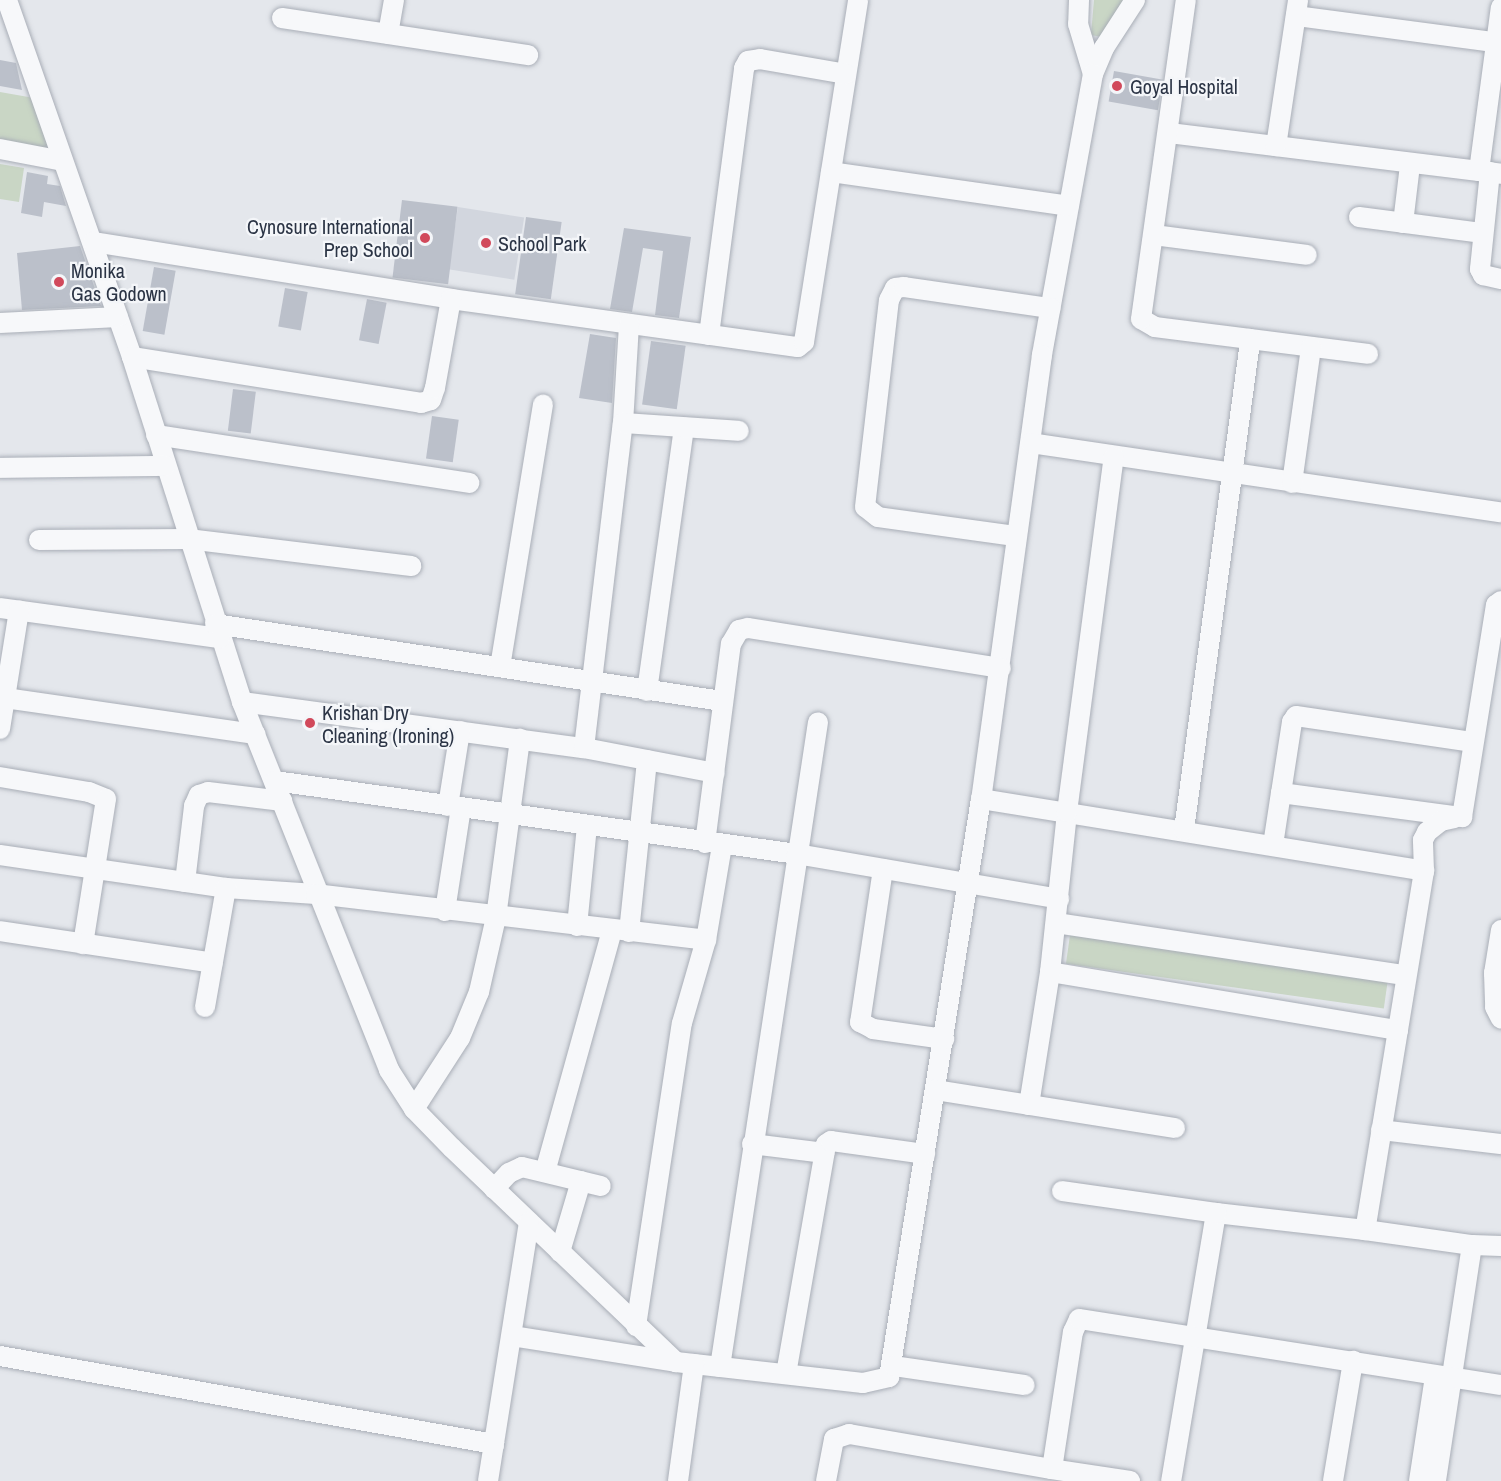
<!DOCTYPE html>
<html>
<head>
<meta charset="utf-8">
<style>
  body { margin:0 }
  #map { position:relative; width:1501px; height:1481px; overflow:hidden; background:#e4e7ec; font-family:"Archivo Narrow",sans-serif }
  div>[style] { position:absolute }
  .built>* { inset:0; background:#d2d6de; transform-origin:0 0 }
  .green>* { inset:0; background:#c9d6c5; transform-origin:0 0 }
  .building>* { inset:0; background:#bbc0ca; transform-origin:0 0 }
  .roads { filter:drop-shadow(0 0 2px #a9aeb7) drop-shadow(0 0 2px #a9aeb7) }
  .minor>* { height:20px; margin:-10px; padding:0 10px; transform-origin:10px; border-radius:10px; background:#f7f8fa }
  .dots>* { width:16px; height:16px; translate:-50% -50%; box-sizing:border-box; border:3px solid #f4f6f9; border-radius:50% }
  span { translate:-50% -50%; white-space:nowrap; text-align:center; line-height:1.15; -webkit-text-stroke:4.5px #f4f6f9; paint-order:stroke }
  .poi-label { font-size:20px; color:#2b3445 }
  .left { translate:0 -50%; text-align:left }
  .right { translate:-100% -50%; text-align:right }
</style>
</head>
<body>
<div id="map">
  <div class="built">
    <div style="left:458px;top:207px;width:67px;height:63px;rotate:9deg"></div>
  </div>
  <div class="green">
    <div style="clip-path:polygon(1094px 0,1125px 0,1102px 37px,1091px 35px)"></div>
    <div style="clip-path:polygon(0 92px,34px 98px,52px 149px,0 140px)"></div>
    <div style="clip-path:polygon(0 164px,24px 168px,19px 202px,0 199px)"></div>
    <div style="left:1070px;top:935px;width:321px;height:29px;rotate:8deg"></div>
  </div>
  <div class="building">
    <div style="clip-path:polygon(0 60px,16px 63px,22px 90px,0 86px)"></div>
    <div style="left:1114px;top:71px;width:50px;height:31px;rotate:10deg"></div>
    <div style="clip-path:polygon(27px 172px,48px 176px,47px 184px,60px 186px,66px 206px,44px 202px,42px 217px,21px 213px)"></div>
    <div style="left:402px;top:200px;width:56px;height:78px;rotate:7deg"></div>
    <div style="left:526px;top:217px;width:36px;height:78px;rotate:8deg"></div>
    <div style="clip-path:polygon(624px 228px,691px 237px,679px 318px,655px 315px,663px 251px,643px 248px,632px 312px,610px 309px)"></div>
    <div style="clip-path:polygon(80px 246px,101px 306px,22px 310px,17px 253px)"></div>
    <div style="left:154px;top:267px;width:22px;height:65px;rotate:10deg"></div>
    <div style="left:285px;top:288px;width:23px;height:39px;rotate:10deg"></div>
    <div style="left:367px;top:299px;width:20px;height:42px;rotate:11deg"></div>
    <div style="clip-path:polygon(590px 334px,616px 338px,612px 403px,579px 398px)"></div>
    <div style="left:651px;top:341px;width:35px;height:64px;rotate:8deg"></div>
    <div style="left:233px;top:389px;width:23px;height:42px;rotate:7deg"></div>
    <div style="left:432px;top:416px;width:27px;height:43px;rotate:8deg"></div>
  </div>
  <div class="roads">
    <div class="minor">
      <div style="left:7px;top:0;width:378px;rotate:70.7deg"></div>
      <div style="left:132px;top:357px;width:362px;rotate:72.3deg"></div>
      <div style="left:242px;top:702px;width:396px;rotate:68.2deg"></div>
      <div style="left:389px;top:1070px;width:46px;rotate:57.3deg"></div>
      <div style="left:414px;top:1109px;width:54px;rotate:45.7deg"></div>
      <div style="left:452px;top:1148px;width:310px;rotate:43.7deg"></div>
      <div style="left:676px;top:1362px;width:188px;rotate:6.4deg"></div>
      <div style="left:863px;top:1383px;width:27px;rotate:-13deg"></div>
      <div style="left:889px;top:1377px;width:585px;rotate:-80.96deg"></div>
      <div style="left:1079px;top:0;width:24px;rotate:92deg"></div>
      <div style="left:1078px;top:24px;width:52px;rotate:73.3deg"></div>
      <div style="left:1135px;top:0;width:57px;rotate:122.9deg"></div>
      <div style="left:1104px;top:48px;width:28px;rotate:113deg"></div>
      <div style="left:1093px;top:74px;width:286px;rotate:100.3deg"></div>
      <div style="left:1042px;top:355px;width:448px;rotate:97.8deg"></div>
      <div style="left:981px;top:799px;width:449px;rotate:9.2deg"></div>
      <div style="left:1424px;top:871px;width:364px;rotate:99.3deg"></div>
      <div style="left:1365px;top:1230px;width:150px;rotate:-173.5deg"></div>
      <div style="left:1216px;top:1213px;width:272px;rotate:99.5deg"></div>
      <div style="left:1296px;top:16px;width:207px;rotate:7.5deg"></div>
      <div style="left:282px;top:18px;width:249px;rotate:8.6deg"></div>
      <div style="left:388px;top:34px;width:35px;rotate:-80deg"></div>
      <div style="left:1169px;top:133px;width:335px;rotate:7deg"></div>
      <div style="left:1276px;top:146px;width:148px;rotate:-81.4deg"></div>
      <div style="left:0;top:149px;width:64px;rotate:10.8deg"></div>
      <div style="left:1479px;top:171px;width:165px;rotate:-82.4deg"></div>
      <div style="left:831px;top:172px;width:240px;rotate:8.1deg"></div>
      <div style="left:1490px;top:172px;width:98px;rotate:95.9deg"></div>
      <div style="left:1480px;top:269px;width:7px;rotate:63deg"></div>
      <div style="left:1483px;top:275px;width:18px;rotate:13deg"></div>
      <div style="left:1359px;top:217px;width:125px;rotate:7.4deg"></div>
      <div style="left:1403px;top:223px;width:58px;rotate:-83.1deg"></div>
      <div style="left:1154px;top:235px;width:154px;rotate:7.4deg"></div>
      <div style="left:93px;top:242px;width:363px;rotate:9deg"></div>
      <div style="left:451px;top:299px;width:350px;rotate:7.9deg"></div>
      <div style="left:798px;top:347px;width:8px;rotate:-40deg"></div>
      <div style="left:804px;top:342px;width:346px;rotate:-81deg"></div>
      <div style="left:0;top:323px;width:118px;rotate:-2.9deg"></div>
      <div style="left:709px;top:335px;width:269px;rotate:-82.5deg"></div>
      <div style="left:744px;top:68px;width:8px;rotate:-60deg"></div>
      <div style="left:748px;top:61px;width:12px;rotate:-9deg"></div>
      <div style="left:760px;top:59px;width:87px;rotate:9.9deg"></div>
      <div style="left:1250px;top:339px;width:119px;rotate:7.2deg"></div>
      <div style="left:132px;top:357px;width:293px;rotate:9deg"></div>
      <div style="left:421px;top:403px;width:10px;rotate:-17deg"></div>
      <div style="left:431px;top:400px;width:13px;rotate:-72deg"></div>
      <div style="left:435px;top:388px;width:90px;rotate:-79.8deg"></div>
      <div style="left:623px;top:423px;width:99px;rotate:-86.5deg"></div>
      <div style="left:156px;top:435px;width:317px;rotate:8.7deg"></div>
      <div style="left:1031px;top:443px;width:475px;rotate:8.4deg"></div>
      <div style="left:0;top:468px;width:165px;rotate:-0.7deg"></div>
      <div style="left:1292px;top:483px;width:137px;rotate:-82deg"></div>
      <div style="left:1015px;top:536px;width:138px;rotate:-172.1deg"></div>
      <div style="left:878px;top:517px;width:16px;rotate:-142deg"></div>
      <div style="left:865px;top:507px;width:208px;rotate:-83.4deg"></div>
      <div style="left:889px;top:300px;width:13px;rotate:-63deg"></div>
      <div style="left:895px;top:288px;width:9px;rotate:-6deg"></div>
      <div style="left:904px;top:287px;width:148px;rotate:8.2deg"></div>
      <div style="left:39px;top:540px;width:149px;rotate:-0.4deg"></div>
      <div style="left:188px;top:539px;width:225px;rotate:6.9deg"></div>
      <div style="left:0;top:608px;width:222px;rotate:7.8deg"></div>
      <div style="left:215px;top:624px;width:513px;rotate:8.64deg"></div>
      <div style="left:500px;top:667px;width:266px;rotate:-80.7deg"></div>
      <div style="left:647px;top:691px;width:266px;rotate:-82deg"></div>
      <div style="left:5px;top:698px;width:253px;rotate:8.2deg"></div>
      <div style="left:242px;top:702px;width:345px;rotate:7.7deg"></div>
      <div style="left:584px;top:748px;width:133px;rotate:10.8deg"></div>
      <div style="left:0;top:729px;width:120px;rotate:-80.9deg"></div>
      <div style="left:584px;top:748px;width:327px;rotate:-83.2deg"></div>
      <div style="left:623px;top:423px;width:116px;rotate:3.9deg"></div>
      <div style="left:0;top:777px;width:90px;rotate:9.6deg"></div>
      <div style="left:89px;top:792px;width:18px;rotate:22deg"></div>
      <div style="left:106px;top:799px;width:147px;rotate:99deg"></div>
      <div style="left:275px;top:781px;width:527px;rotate:7.96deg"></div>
      <div style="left:797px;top:854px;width:266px;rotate:9.7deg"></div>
      <div style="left:1281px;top:793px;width:72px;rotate:-81.2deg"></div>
      <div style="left:1292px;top:722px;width:7px;rotate:-56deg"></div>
      <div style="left:1296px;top:716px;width:179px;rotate:8.4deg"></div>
      <div style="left:448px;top:806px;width:76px;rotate:-80.9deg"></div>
      <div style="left:1184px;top:830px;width:495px;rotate:-82.3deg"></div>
      <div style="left:1250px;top:339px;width:96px;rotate:-172.8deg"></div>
      <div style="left:1155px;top:327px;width:16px;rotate:-150deg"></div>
      <div style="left:1141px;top:319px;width:322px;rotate:-82deg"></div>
      <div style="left:705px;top:843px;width:201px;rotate:-82.6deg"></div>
      <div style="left:731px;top:644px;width:16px;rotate:-60deg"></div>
      <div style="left:739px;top:630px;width:9px;rotate:-13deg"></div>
      <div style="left:748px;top:628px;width:256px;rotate:9deg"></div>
      <div style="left:1273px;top:845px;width:53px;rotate:-81.3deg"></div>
      <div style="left:1281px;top:793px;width:183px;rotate:7.6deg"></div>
      <div style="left:1462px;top:817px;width:215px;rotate:-80.9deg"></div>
      <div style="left:1496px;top:605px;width:6px;rotate:-39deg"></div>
      <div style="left:0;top:855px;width:228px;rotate:8.3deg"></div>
      <div style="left:226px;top:888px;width:90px;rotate:3.8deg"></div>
      <div style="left:316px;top:894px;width:393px;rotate:6.7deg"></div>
      <div style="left:706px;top:940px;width:96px;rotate:-80.4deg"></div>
      <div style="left:883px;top:869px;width:155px;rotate:98.5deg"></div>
      <div style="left:860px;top:1022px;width:15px;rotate:28deg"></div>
      <div style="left:873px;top:1029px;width:72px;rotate:8deg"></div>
      <div style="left:1424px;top:871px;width:31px;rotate:-92deg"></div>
      <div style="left:1423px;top:840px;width:9px;rotate:-63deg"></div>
      <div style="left:1427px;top:832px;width:18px;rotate:-38deg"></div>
      <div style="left:1441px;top:821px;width:14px;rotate:-12deg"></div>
      <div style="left:185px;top:882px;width:77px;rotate:-83.2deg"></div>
      <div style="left:194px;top:806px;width:12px;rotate:-66deg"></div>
      <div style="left:199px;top:795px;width:9px;rotate:-18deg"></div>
      <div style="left:208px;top:792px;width:75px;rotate:6.9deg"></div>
      <div style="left:445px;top:911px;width:104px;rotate:-81.2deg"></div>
      <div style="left:1056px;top:923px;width:354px;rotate:8.5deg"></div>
      <div style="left:577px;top:926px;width:100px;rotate:-84.3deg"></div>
      <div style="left:1501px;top:930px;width:44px;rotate:99.2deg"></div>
      <div style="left:1494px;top:973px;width:34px;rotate:88deg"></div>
      <div style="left:1495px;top:1007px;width:13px;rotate:63deg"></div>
      <div style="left:0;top:931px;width:215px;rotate:8.5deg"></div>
      <div style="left:629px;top:932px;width:173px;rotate:-84deg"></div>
      <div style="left:1050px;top:972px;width:353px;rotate:9.5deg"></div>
      <div style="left:205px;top:1007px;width:121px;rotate:-80deg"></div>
      <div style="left:935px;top:1090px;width:243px;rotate:9deg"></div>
      <div style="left:1029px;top:1105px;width:135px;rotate:-81deg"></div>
      <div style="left:1050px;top:972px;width:161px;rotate:-83.9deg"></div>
      <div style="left:1067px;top:812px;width:358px;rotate:-82.5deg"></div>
      <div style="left:414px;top:1109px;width:85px;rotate:-57.1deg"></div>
      <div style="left:460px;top:1038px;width:50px;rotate:-67.6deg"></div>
      <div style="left:479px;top:992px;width:77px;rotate:-77.2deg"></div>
      <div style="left:496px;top:917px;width:180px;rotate:-82.3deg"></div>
      <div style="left:1381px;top:1130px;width:121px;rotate:6.7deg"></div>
      <div style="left:752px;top:1144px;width:73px;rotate:7.1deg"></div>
      <div style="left:545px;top:1172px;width:251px;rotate:-74.5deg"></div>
      <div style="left:494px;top:1189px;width:22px;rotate:-47deg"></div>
      <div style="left:509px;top:1173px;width:14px;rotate:-25deg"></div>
      <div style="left:522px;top:1167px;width:81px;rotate:13.5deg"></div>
      <div style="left:1062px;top:1191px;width:156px;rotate:8.1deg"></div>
      <div style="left:1365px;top:1230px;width:108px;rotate:8deg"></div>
      <div style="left:1472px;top:1245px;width:239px;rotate:98.7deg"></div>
      <div style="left:1472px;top:1245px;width:29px;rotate:2deg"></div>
      <div style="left:560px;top:1252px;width:74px;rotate:-73.5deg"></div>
      <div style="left:636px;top:1326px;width:306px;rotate:-81.4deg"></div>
      <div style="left:682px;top:1023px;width:86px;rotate:-73.9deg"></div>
      <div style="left:512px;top:1336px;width:166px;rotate:9deg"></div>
      <div style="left:0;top:1356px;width:502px;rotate:10.1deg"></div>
      <div style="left:894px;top:1366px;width:132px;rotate:8.3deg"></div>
      <div style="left:720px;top:1367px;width:652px;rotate:-81.36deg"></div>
      <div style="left:786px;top:1374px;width:233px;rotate:-80.1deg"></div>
      <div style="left:826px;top:1144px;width:6px;rotate:-31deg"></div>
      <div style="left:831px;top:1141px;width:95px;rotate:7.9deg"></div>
      <div style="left:488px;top:1481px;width:262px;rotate:-81deg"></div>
      <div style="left:678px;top:1481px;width:118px;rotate:-82.2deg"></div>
      <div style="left:826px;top:1481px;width:43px;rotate:-79.2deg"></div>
      <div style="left:834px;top:1439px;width:16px;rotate:-18deg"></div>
      <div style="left:849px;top:1434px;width:206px;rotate:9.8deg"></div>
      <div style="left:1130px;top:1481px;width:79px;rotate:-171.3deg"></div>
      <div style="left:1052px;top:1469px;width:139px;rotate:-81.3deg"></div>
      <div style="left:1073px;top:1332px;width:14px;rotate:-65deg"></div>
      <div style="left:1079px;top:1319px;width:427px;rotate:8.9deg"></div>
      <div style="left:1333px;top:1481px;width:122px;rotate:-80.5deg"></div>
      <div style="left:1419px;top:1481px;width:106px;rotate:-81.3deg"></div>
    </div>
  </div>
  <div class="dots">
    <div style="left:1117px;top:86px;background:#d1495b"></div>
    <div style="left:425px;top:238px;background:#d1495b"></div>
    <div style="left:486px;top:243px;background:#d1495b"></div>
    <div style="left:59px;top:282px;background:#d1495b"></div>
    <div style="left:310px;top:723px;background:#d1495b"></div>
  </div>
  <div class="poi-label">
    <span class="left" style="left:1130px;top:86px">Goyal Hospital</span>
    <span class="right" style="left:413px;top:238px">Cynosure International<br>Prep School</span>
    <span class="left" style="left:498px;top:243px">School Park</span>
    <span class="left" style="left:71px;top:282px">Monika<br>Gas Godown</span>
    <span class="left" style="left:322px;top:724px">Krishan Dry<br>Cleaning (Ironing)</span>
  </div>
</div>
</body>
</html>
